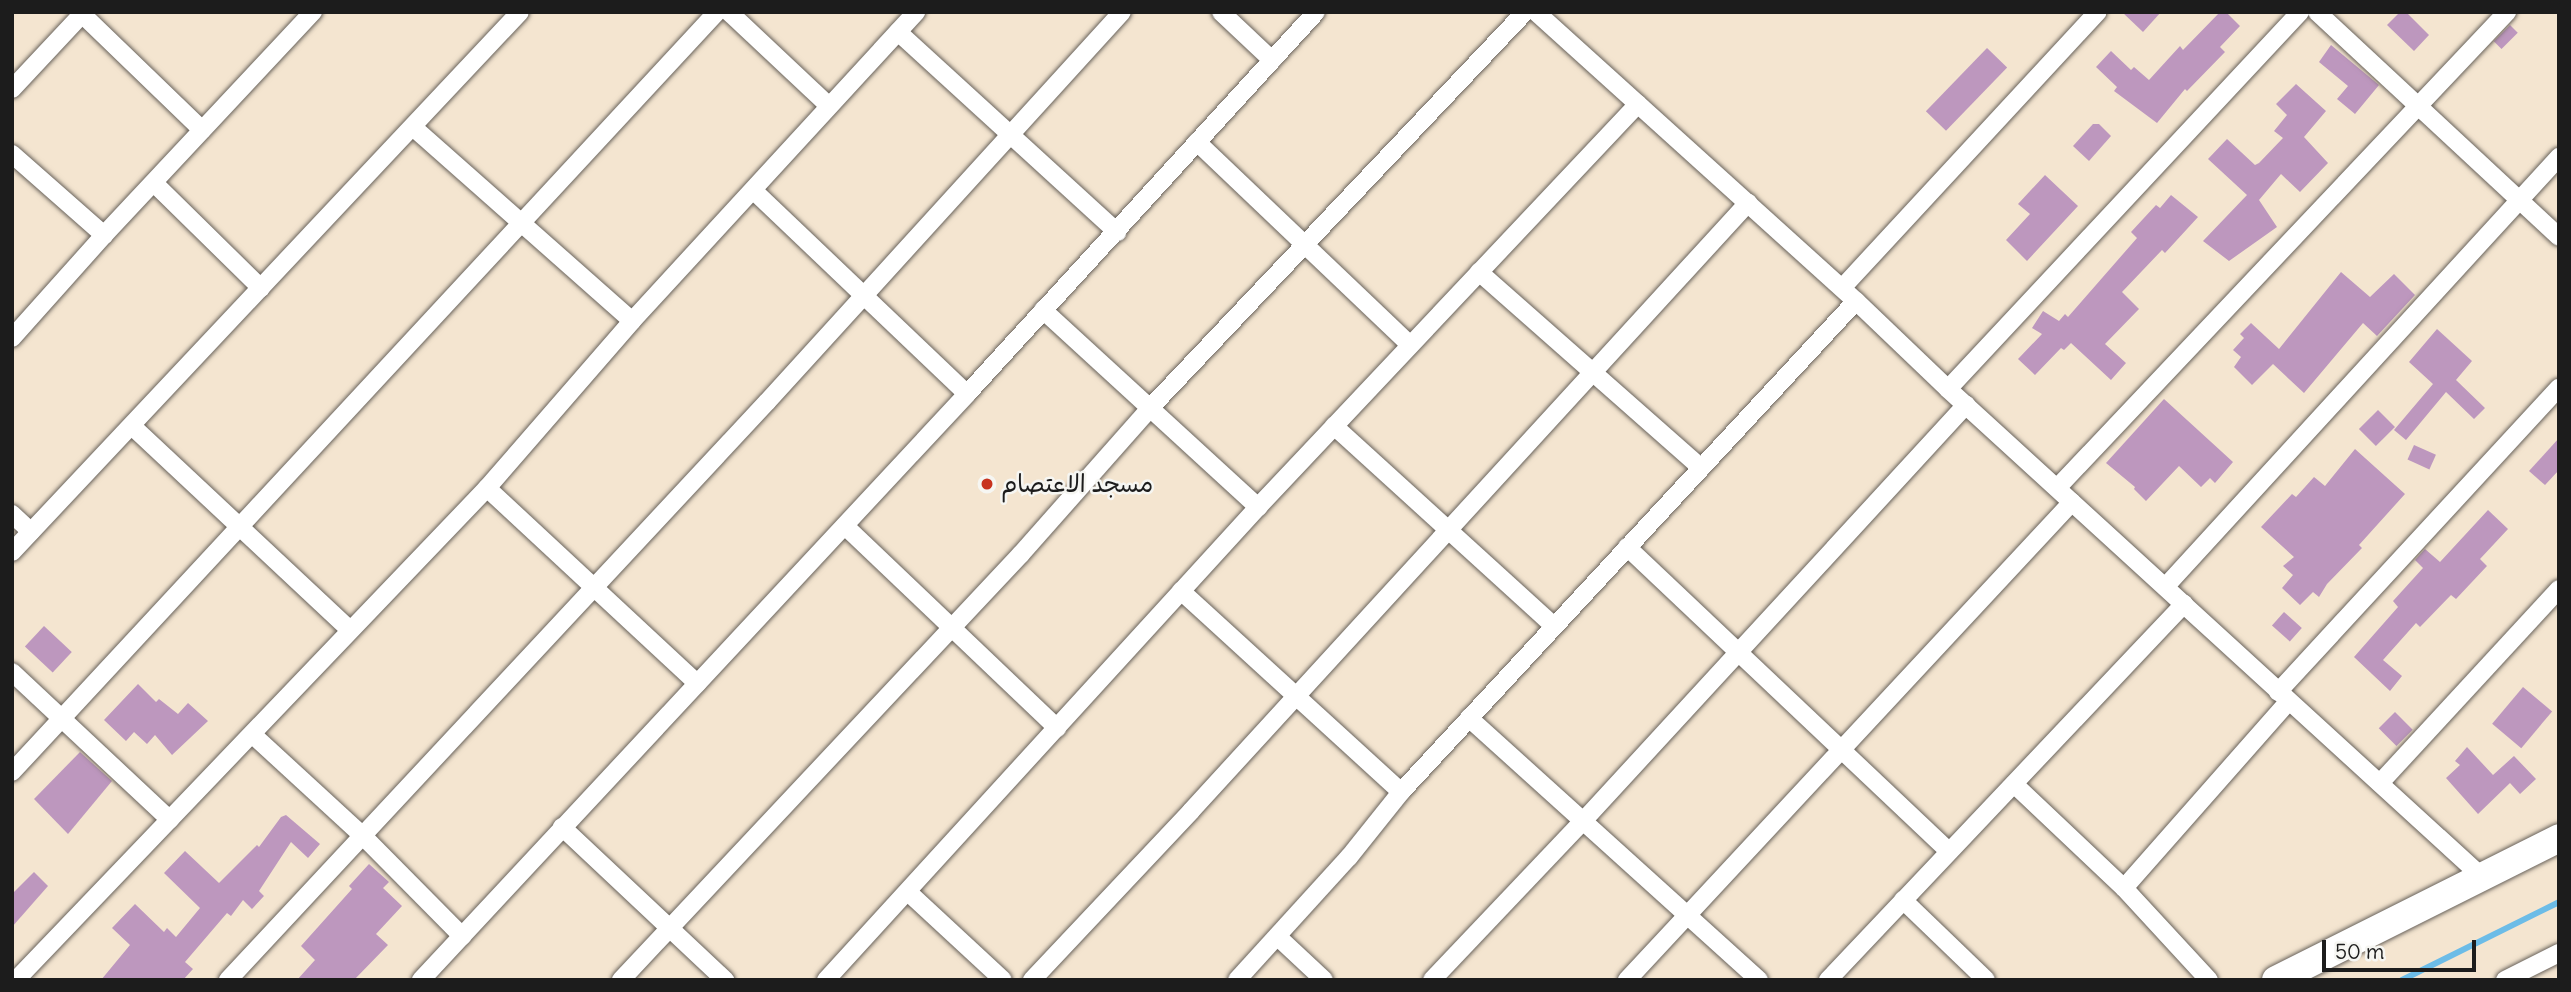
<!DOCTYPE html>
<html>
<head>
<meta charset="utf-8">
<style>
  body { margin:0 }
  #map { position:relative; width:2571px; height:992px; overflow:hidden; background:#f4e5d0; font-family:Delius,"Playpen Sans Arabic",sans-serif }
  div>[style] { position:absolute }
  .stream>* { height:6px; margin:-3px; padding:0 3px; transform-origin:3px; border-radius:3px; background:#6cbce7 }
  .building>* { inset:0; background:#bd97be; transform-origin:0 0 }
  .roads { filter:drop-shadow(0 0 2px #68625b) drop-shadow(0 0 2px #68625b) }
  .minor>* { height:18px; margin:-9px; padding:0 9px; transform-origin:9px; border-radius:9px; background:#fff }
  .primary>* { height:28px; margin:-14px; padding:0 14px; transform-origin:14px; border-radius:14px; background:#fff }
  .dots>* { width:19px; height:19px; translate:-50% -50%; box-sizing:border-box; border:4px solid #f6f6f2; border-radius:50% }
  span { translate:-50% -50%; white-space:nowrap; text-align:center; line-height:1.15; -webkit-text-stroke:5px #f6f6f2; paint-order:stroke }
  .poi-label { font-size:24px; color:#1c1c1c }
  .left { translate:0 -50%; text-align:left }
  .frame { position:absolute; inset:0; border:14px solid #1c1c1c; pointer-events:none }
  .scale { position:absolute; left:2322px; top:940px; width:154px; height:32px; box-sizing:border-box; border:4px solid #1c1c1c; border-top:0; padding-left:9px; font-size:21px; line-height:24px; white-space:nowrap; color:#1c1c1c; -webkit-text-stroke:5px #f6f6f2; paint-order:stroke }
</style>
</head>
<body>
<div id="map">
  <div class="stream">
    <div style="left:2402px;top:980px;width:175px;rotate:-26.4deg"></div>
  </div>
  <div class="building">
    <div style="clip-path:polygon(2122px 12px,2161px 12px,2143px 32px)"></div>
    <div style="clip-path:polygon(2220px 12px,2226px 12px,2240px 26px,2220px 47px,2225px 52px,2187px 91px,2185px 89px,2157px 123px,2114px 91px,2117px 87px,2096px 67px,2111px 51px,2131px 70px,2134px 67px,2149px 80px,2180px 46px,2183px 50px)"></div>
    <div style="clip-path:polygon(2400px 12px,2406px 12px,2429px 35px,2414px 51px,2387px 25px)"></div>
    <div style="left:2510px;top:25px;width:11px;height:23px;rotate:45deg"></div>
    <div style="clip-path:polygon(2331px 45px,2379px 85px,2355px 114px,2337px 99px,2348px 86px,2319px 62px)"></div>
    <div style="left:1987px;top:48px;width:28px;height:88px;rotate:44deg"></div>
    <div style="clip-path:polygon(2296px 84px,2326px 111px,2304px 137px,2328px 163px,2300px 192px,2281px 174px,2259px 200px,2277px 227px,2229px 261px,2203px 241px,2247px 195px,2208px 159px,2227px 139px,2255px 165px,2259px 163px,2283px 138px,2274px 131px,2287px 115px,2276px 104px)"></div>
    <div style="clip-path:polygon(2093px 124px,2099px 124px,2111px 136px,2089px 161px,2073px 146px)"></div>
    <div style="clip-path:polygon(2045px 175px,2078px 206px,2027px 261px,2006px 240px,2030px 214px,2018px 204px)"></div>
    <div style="clip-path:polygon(2171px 195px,2198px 217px,2165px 253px,2162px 250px,2122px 292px,2139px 309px,2105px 344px,2126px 363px,2111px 380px,2071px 343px,2064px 350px,2061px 348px,2035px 375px,2018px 359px,2042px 334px,2032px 328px,2043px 311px,2059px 321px,2065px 314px,2068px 317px,2137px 238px,2131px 232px,2156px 205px,2160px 208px)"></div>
    <div style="clip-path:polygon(2341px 272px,2370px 297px,2394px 274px,2415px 295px,2377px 336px,2363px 323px,2304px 393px,2273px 364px,2252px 385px,2234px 367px,2241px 357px,2233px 350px,2244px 338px,2240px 334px,2251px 323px,2279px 349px)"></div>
    <div style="clip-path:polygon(2437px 329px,2472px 361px,2456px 380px,2485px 408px,2474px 419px,2446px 392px,2406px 440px,2394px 430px,2433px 384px,2409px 362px)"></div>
    <div style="clip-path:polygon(2164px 399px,2233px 462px,2215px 483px,2210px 478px,2201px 487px,2179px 466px,2146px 501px,2134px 489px,2135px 487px,2106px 463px)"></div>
    <div style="left:2378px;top:410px;width:24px;height:27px;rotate:45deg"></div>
    <div style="clip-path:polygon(2559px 438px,2559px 470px,2545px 485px,2529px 471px)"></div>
    <div style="left:2414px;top:445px;width:24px;height:16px;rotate:24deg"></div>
    <div style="clip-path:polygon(2355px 449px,2405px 494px,2359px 545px,2362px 548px,2327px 584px,2319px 597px,2313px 592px,2300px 605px,2282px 588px,2293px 575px,2283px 566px,2294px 557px,2261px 527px,2292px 494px,2296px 497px,2314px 477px,2325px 486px)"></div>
    <div style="clip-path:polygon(2488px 510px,2508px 529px,2480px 559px,2487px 566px,2456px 599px,2451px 595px,2420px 627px,2416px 623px,2383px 660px,2402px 676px,2390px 691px,2354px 657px,2398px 607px,2393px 601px,2423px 568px,2415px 560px,2425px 549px,2440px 562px)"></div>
    <div style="left:2284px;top:612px;width:24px;height:18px;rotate:42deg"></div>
    <div style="left:44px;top:626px;width:38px;height:28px;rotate:43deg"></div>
    <div style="clip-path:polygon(138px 684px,156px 702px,159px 699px,178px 714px,188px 703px,208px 721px,172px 755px,155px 735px,147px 744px,134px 732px,126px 741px,104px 720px)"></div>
    <div style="left:2523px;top:687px;width:38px;height:48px;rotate:40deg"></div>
    <div style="left:2395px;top:712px;width:25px;height:23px;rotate:45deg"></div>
    <div style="clip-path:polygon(2467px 747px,2493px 775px,2514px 756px,2536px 779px,2520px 794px,2510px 783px,2478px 814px,2446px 778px,2460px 765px,2455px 761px)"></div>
    <div style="clip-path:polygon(80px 752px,112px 781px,68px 834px,34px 799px)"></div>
    <div style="clip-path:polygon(286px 815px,320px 844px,308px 858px,291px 842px,259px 891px,264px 896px,252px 909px,243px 900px,231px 916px,227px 913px,185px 962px,193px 969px,183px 980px,101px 980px,130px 945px,112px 928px,135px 904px,164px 932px,167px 928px,176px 937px,200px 908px,164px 873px,185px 851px,219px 883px,257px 845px,259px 847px,281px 817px)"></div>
    <div style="clip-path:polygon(369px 864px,389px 882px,383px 888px,402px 906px,376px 934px,388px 945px,354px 980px,297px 980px,315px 960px,301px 946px,352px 889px,349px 886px)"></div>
    <div style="clip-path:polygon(34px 872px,48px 886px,12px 927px,12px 894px)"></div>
  </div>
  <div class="roads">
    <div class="minor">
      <div style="left:729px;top:12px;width:137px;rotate:43.2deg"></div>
      <div style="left:1221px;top:12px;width:70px;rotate:43.3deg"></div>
      <div style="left:1536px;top:12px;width:431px;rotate:42.1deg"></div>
      <div style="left:1856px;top:301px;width:127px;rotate:43.7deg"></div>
      <div style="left:1948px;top:389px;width:723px;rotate:42.42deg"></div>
      <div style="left:2317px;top:12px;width:330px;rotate:42.9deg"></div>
      <div style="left:82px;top:14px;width:167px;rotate:44deg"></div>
      <div style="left:898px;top:32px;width:297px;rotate:42.4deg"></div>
      <div style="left:12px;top:89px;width:105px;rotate:-46.9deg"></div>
      <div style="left:414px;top:128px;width:291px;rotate:41.5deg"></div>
      <div style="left:1197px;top:142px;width:294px;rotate:43.6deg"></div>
      <div style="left:12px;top:154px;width:123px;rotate:41.4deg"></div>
      <div style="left:154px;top:183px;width:150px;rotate:44.5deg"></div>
      <div style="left:754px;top:191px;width:294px;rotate:43.6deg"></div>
      <div style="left:1479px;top:272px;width:296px;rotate:41.4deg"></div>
      <div style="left:1842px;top:288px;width:376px;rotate:-47.2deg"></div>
      <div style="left:1043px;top:310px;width:292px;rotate:42.5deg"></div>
      <div style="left:12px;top:338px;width:138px;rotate:-48.2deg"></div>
      <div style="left:104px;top:235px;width:306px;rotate:-46.9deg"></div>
      <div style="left:1948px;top:389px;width:516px;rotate:-46.96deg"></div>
      <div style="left:132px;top:426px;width:297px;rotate:43.1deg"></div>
      <div style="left:1334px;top:426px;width:297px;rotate:42.3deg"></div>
      <div style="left:2058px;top:487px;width:654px;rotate:-46.61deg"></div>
      <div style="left:487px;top:488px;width:287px;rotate:42.9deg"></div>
      <div style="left:12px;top:514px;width:26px;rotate:43deg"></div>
      <div style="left:845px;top:526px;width:293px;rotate:43.6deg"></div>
      <div style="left:1627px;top:547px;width:443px;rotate:43.4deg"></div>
      <div style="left:12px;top:552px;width:741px;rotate:-46.75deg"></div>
      <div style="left:2166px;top:586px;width:582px;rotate:-47.51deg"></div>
      <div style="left:1181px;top:591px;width:298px;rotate:42.4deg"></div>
      <div style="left:12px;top:672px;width:216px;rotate:43.1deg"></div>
      <div style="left:2278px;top:692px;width:414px;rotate:-47.3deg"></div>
      <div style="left:1469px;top:718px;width:391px;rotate:42.1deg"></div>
      <div style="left:253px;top:735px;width:149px;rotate:42.6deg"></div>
      <div style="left:363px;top:836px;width:141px;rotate:45.3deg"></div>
      <div style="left:12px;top:772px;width:1037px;rotate:-47.15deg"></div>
      <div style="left:2380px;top:783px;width:264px;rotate:-47.3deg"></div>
      <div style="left:2014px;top:784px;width:151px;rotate:43.4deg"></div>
      <div style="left:2124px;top:888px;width:125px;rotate:47.3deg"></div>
      <div style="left:562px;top:827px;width:224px;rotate:43.2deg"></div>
      <div style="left:2124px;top:888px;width:249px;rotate:-48.6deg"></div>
      <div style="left:908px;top:892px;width:129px;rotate:42.8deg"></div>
      <div style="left:1903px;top:900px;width:115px;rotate:43.9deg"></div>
      <div style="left:1278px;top:937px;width:63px;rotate:43.1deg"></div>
      <div style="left:16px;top:980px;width:681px;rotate:-46.25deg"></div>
      <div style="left:487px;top:488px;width:221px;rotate:-49deg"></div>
      <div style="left:632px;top:321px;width:420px;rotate:-47.4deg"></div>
      <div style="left:228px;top:980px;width:790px;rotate:-47deg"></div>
      <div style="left:767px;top:402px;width:527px;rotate:-47.69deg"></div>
      <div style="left:421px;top:980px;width:801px;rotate:-47.02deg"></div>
      <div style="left:967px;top:394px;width:517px;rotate:-47.58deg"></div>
      <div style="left:621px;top:980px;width:584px;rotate:-46.8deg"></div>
      <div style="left:1021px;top:554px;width:195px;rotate:-48.5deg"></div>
      <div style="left:1150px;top:408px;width:545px;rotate:-46.56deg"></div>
      <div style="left:826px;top:980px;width:641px;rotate:-47.59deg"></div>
      <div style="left:1258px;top:507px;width:554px;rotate:-46.68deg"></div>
      <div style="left:1032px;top:980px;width:232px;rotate:-46.7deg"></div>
      <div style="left:1191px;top:811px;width:825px;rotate:-47.51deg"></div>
      <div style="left:1237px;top:980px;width:166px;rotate:-47.7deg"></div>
      <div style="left:1349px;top:857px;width:83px;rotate:-51.3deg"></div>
      <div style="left:1401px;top:792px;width:669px;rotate:-47.18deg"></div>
      <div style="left:1432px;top:980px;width:222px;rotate:-46.5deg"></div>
      <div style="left:1585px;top:819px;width:563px;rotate:-47.38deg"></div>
      <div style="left:1627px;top:980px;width:653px;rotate:-47.05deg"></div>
      <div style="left:1828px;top:980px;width:518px;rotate:-46.57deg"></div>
      <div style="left:2505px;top:980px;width:60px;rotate:-26.6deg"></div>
    </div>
    <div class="primary">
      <div style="left:2276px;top:980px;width:317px;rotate:-26.6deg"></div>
    </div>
  </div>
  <div class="dots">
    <div style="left:987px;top:484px;background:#c8321e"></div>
  </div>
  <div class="poi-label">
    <span class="left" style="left:1001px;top:484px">مسجد الاعتصام</span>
  </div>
  <div class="frame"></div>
  <div class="scale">50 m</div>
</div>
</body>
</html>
